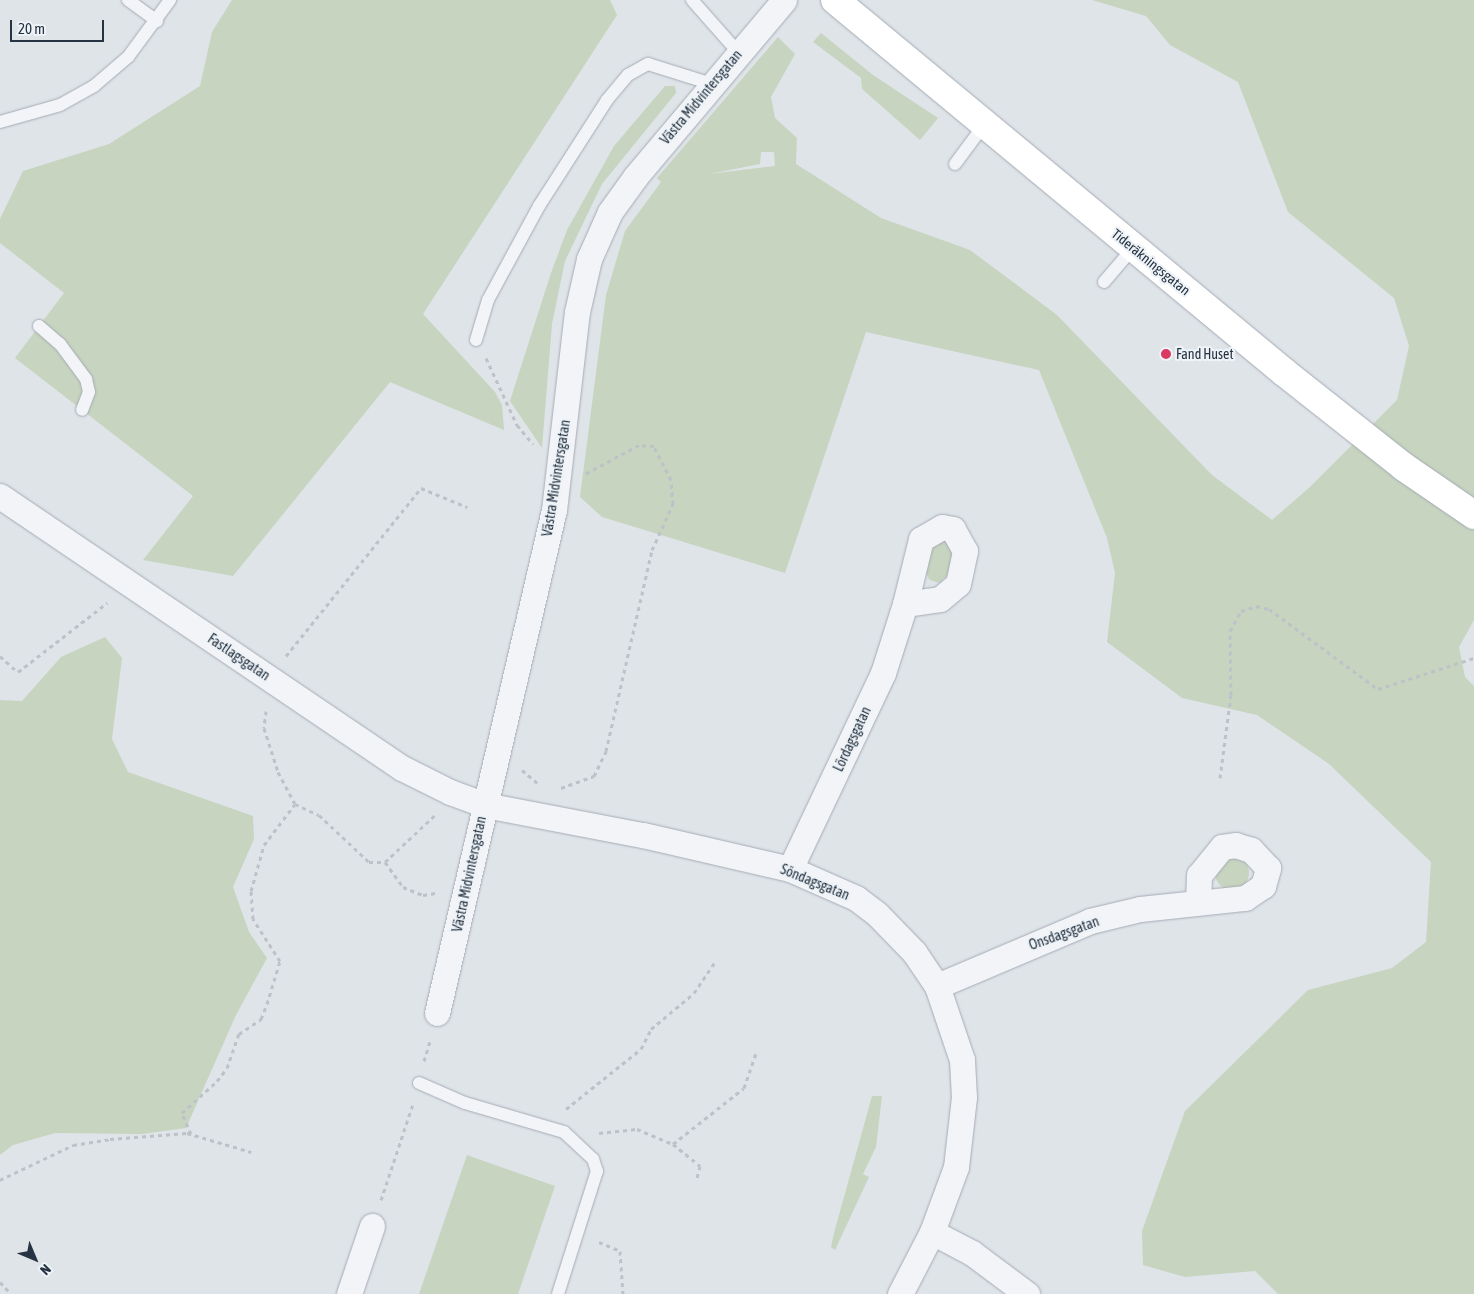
<!DOCTYPE html>
<html>
<head>
<meta charset="utf-8">
<style>
  body { margin:0 }
  #map { position:relative; width:1474px; height:1294px; overflow:hidden; background:#dfe4e9; font-family:"Asap Condensed",sans-serif }
  div>[style] { position:absolute }
  .green>* { inset:0; background:#c7d4bf }
  .round { border-radius:50% }
  .path>* { height:3px; margin-top:-1.5px; transform-origin:0; background:repeating-linear-gradient(90deg,#bdc2c8 0 4px,transparent 0 8px) }
  .roads { filter:drop-shadow(0 0 1px #a4abb4) drop-shadow(0 0 1px #a4abb4) }
  .lane>* { height:12px; margin:-6px; padding:0 6px; transform-origin:6px; border-radius:6px; background:#f2f4f7 }
  .street>* { height:25px; margin:-12.5px; padding:0 12.5px; transform-origin:12.5px; border-radius:12.5px; background:#f2f4f7 }
  .secondary>* { height:28px; margin:-14px; padding:0 14px; transform-origin:14px; border-radius:14px; background:#fff }
  .dots>* { width:14px; height:14px; translate:-50% -50%; box-sizing:border-box; border:2px solid #eef3f7; border-radius:50% }
  span { translate:-50% -50%; white-space:nowrap; text-align:center; line-height:1.15; -webkit-text-stroke:4.5px #eef3f7; paint-order:stroke }
  .street-label { font-size:14px; color:#263342 }
  .poi-label { font-size:14px; color:#263342 }
  .left { translate:0 -50%; text-align:left }
  .north { position:absolute; left:10px; top:1234px; width:50px; height:50px; -webkit-text-stroke:4px #eef3f7; paint-order:stroke; rotate:135deg; font-size:14px; font-weight:700; line-height:20px; text-align:center; color:#263342 }
  .north::after { content:''; display:block; margin:auto; width:18px; height:22px; background:#263342; clip-path:polygon(50% 0,100% 100%,50% 72%,0 100%) }
  .scale { position:absolute; left:10px; top:20px; width:94px; height:22px; box-sizing:border-box; border:2px solid #263342; border-top:0; padding-left:6px; font-size:15px; line-height:18px; white-space:nowrap; color:#263342; -webkit-text-stroke:4px #eef3f7; paint-order:stroke }
</style>
</head>
<body>
<div id="map">
  <div class="green">
    <div style="clip-path:polygon(232px 0,610px 0,617px 15px,423px 314px,495px 392px,502px 405px,504px 430px,390px 382px,233px 576px,143px 560px,193px 496px,15px 358px,64px 293px,0 243px,0 219px,23px 171px,109px 144px,200px 86px,212px 32px)"></div>
    <div style="clip-path:polygon(evenodd,1092px 0,1474px 0,1474px 620px,1459px 647px,1465px 677px,1474px 686px,1474px 1294px,1278px 1294px,1255px 1271px,1185px 1277px,1143px 1265px,1142px 1231px,1185px 1111px,1308px 990px,1392px 968px,1426px 942px,1431px 862px,1329px 764px,1257px 715px,1182px 698px,1107px 642px,1115px 573px,1107px 538px,1039px 370px,866px 332px,785px 573px,602px 517px,580px 497px,606px 295px,625px 231px,661px 182px,657px 178px,778px 37px,795px 54px,771px 97px,775px 118px,797px 138px,796px 164px,881px 218px,970px 250px,1057px 315px,1212px 475px,1272px 520px,1310px 487px,1397px 400px,1409px 346px,1394px 298px,1288px 212px,1238px 82px,1170px 45px,1146px 16px,1092px 0,761px 152px,774px 152px,775px 166px,709px 174px,760px 164px,761px 152px)"></div>
    <div style="clip-path:polygon(821px 33px,873px 75px,938px 118px,920px 140px,862px 89px,861px 78px,813px 42px)"></div>
    <div style="clip-path:polygon(665px 86px,675px 86px,676px 93px,602px 184px,565px 261px,552px 324px,542px 448px,510px 401px,551px 273px,567px 230px,614px 146px)"></div>
    <div style="clip-path:polygon(939px 536px,953px 544px,951px 572px,939px 583px,930px 580px,924px 571px,927px 546px)"></div>
    <div style="clip-path:polygon(105px 637px,122px 658px,112px 739px,128px 772px,253px 816px,254px 839px,233px 887px,249px 932px,267px 958px,236px 1015px,186px 1128px,142px 1134px,55px 1133px,13px 1145px,0 1155px,0 700px,22px 701px,61px 657px)"></div>
    <div class="round" style="left:1215px;top:856px;width:34px;height:34px"></div>
    <div style="clip-path:polygon(872px 1096px,882px 1096px,876px 1147px,863px 1174px,869px 1177px,835px 1250px,831px 1247px,834px 1233px)"></div>
    <div style="clip-path:polygon(467px 1155px,555px 1186px,518px 1294px,419px 1294px)"></div>
  </div>
  <div class="path">
    <div style="left:486px;top:358px;width:74px;rotate:65.2deg"></div>
    <div style="left:517px;top:425px;width:25px;rotate:50deg"></div>
    <div style="left:0;top:656px;width:24px;rotate:42deg"></div>
    <div style="left:18px;top:672px;width:113px;rotate:-37.8deg"></div>
    <div style="left:286px;top:656px;width:216px;rotate:-51.2deg"></div>
    <div style="left:421px;top:488px;width:50px;rotate:22.4deg"></div>
    <div style="left:266px;top:711px;width:17px;rotate:97deg"></div>
    <div style="left:264px;top:728px;width:46px;rotate:72.3deg"></div>
    <div style="left:278px;top:772px;width:36px;rotate:62deg"></div>
    <div style="left:295px;top:804px;width:26px;rotate:25deg"></div>
    <div style="left:319px;top:815px;width:69px;rotate:43.2deg"></div>
    <div style="left:369px;top:862px;width:16px"></div>
    <div style="left:385px;top:862px;width:31px;rotate:54deg"></div>
    <div style="left:403px;top:887px;width:22px;rotate:22deg"></div>
    <div style="left:423px;top:895px;width:13px;rotate:-9deg"></div>
    <div style="left:522px;top:770px;width:23px;rotate:40deg"></div>
    <div style="left:1220px;top:778px;width:84px;rotate:-82.5deg"></div>
    <div style="left:1231px;top:695px;width:64px;rotate:-90.9deg"></div>
    <div style="left:1230px;top:631px;width:23px;rotate:-61deg"></div>
    <div style="left:1241px;top:611px;width:16px;rotate:-18deg"></div>
    <div style="left:1256px;top:606px;width:13px;rotate:13deg"></div>
    <div style="left:1269px;top:609px;width:135px;rotate:36.3deg"></div>
    <div style="left:1378px;top:689px;width:101px;rotate:-17.9deg"></div>
    <div style="left:561px;top:788px;width:35px;rotate:-20deg"></div>
    <div style="left:594px;top:776px;width:28px;rotate:-64deg"></div>
    <div style="left:606px;top:751px;width:206px;rotate:-77.1deg"></div>
    <div style="left:652px;top:550px;width:51px;rotate:-65.5deg"></div>
    <div style="left:673px;top:504px;width:24px;rotate:-95deg"></div>
    <div style="left:671px;top:480px;width:38px;rotate:-117deg"></div>
    <div style="left:654px;top:446px;width:15px;rotate:-176deg"></div>
    <div style="left:639px;top:445px;width:61px;rotate:151.8deg"></div>
    <div style="left:385px;top:862px;width:69px;rotate:-43.2deg"></div>
    <div style="left:424px;top:1061px;width:21px;rotate:-73deg"></div>
    <div style="left:566px;top:1109px;width:96px;rotate:-38.7deg"></div>
    <div style="left:641px;top:1049px;width:22px;rotate:-63deg"></div>
    <div style="left:651px;top:1029px;width:56px;rotate:-39.9deg"></div>
    <div style="left:694px;top:993px;width:37px;rotate:-56deg"></div>
    <div style="left:599px;top:1133px;width:38px;rotate:-6deg"></div>
    <div style="left:637px;top:1129px;width:39px;rotate:23deg"></div>
    <div style="left:673px;top:1144px;width:90px;rotate:-38.3deg"></div>
    <div style="left:744px;top:1088px;width:37px;rotate:-71deg"></div>
    <div style="left:191px;top:1134px;width:23px;rotate:-113deg"></div>
    <div style="left:182px;top:1113px;width:47px;rotate:-42.4deg"></div>
    <div style="left:217px;top:1081px;width:16px;rotate:-52deg"></div>
    <div style="left:227px;top:1068px;width:36px;rotate:-71deg"></div>
    <div style="left:239px;top:1034px;width:27px;rotate:-34deg"></div>
    <div style="left:261px;top:1019px;width:16px;rotate:-68deg"></div>
    <div style="left:267px;top:1004px;width:45px;rotate:-73.2deg"></div>
    <div style="left:280px;top:961px;width:50px;rotate:-122.7deg"></div>
    <div style="left:253px;top:919px;width:28px;rotate:-94deg"></div>
    <div style="left:251px;top:891px;width:48px;rotate:-74.2deg"></div>
    <div style="left:264px;top:845px;width:51px;rotate:-52.9deg"></div>
    <div style="left:673px;top:1144px;width:35px;rotate:39deg"></div>
    <div style="left:700px;top:1166px;width:12px;rotate:104deg"></div>
    <div style="left:0;top:1180px;width:81px;rotate:-25.6deg"></div>
    <div style="left:73px;top:1145px;width:37px;rotate:-9deg"></div>
    <div style="left:110px;top:1139px;width:77px;rotate:-4.5deg"></div>
    <div style="left:187px;top:1133px;width:67px;rotate:16.5deg"></div>
    <div style="left:381px;top:1200px;width:101px;rotate:-71.6deg"></div>
    <div style="left:599px;top:1242px;width:23px;rotate:23deg"></div>
    <div style="left:620px;top:1251px;width:43px;rotate:86deg"></div>
    <div style="left:0;top:1282px;width:16px;rotate:47deg"></div>
  </div>
  <div class="roads">
    <div class="lane">
      <div style="left:128px;top:0;width:36px;rotate:36deg"></div>
      <div style="left:692px;top:0;width:69px;rotate:48.5deg"></div>
      <div style="left:0;top:122px;width:62px;rotate:-15.8deg"></div>
      <div style="left:60px;top:105px;width:39px;rotate:-29deg"></div>
      <div style="left:94px;top:86px;width:45px;rotate:-40.5deg"></div>
      <div style="left:128px;top:57px;width:71px;rotate:-53.6deg"></div>
      <div style="left:955px;top:164px;width:49px;rotate:-53.4deg"></div>
      <div style="left:1104px;top:282px;width:45px;rotate:-49.5deg"></div>
      <div style="left:39px;top:326px;width:28px;rotate:41deg"></div>
      <div style="left:60px;top:344px;width:44px;rotate:53.4deg"></div>
      <div style="left:86px;top:379px;width:13px;rotate:77deg"></div>
      <div style="left:89px;top:392px;width:19px;rotate:111deg"></div>
      <div style="left:476px;top:340px;width:42px;rotate:-73.3deg"></div>
      <div style="left:488px;top:300px;width:107px;rotate:-61.5deg"></div>
      <div style="left:539px;top:206px;width:126px;rotate:-57.3deg"></div>
      <div style="left:607px;top:100px;width:33px;rotate:-50deg"></div>
      <div style="left:628px;top:75px;width:23px;rotate:-29deg"></div>
      <div style="left:648px;top:64px;width:67px;rotate:17.4deg"></div>
      <div style="left:419px;top:1083px;width:50px;rotate:23.5deg"></div>
      <div style="left:465px;top:1103px;width:103px;rotate:16.3deg"></div>
      <div style="left:564px;top:1132px;width:40px;rotate:43deg"></div>
      <div style="left:593px;top:1159px;width:13px;rotate:72deg"></div>
      <div style="left:597px;top:1171px;width:129px;rotate:107.6deg"></div>
    </div>
    <div class="street">
      <div style="left:0;top:496px;width:485px;rotate:34.1deg"></div>
      <div style="left:402px;top:768px;width:54px;rotate:26.6deg"></div>
      <div style="left:450px;top:792px;width:37px;rotate:20deg"></div>
      <div style="left:485px;top:805px;width:161px;rotate:10.8deg"></div>
      <div style="left:643px;top:835px;width:151px;rotate:13deg"></div>
      <div style="left:790px;top:869px;width:72px;rotate:23.7deg"></div>
      <div style="left:856px;top:898px;width:26px;rotate:37deg"></div>
      <div style="left:877px;top:914px;width:53px;rotate:45.8deg"></div>
      <div style="left:914px;top:952px;width:41px;rotate:55.9deg"></div>
      <div style="left:937px;top:986px;width:78px;rotate:71.3deg"></div>
      <div style="left:962px;top:1060px;width:37px;rotate:87deg"></div>
      <div style="left:964px;top:1097px;width:70px;rotate:96.5deg"></div>
      <div style="left:956px;top:1167px;width:69px;rotate:110.3deg"></div>
      <div style="left:932px;top:1232px;width:70px;rotate:117.3deg"></div>
      <div style="left:790px;top:869px;width:217px;rotate:-64.6deg"></div>
      <div style="left:883px;top:673px;width:72px;rotate:-72.3deg"></div>
      <div style="left:905px;top:604px;width:35px;rotate:-8deg"></div>
      <div style="left:940px;top:599px;width:23px;rotate:-40deg"></div>
      <div style="left:958px;top:584px;width:34px;rotate:-78deg"></div>
      <div style="left:965px;top:551px;width:25px;rotate:-119deg"></div>
      <div style="left:953px;top:529px;width:11px;rotate:-170deg"></div>
      <div style="left:942px;top:527px;width:24px;rotate:150deg"></div>
      <div style="left:921px;top:539px;width:67px;rotate:103.8deg"></div>
      <div style="left:937px;top:986px;width:166px;rotate:-23deg"></div>
      <div style="left:1090px;top:921px;width:51px;rotate:-13.5deg"></div>
      <div style="left:1140px;top:909px;width:106px;rotate:-6deg"></div>
      <div style="left:1245px;top:898px;width:22px;rotate:-34deg"></div>
      <div style="left:1263px;top:886px;width:19px;rotate:-74deg"></div>
      <div style="left:1268px;top:868px;width:25px;rotate:-133deg"></div>
      <div style="left:1251px;top:850px;width:16px;rotate:-162deg"></div>
      <div style="left:1236px;top:845px;width:14px;rotate:172deg"></div>
      <div style="left:1222px;top:847px;width:36px;rotate:129deg"></div>
      <div style="left:1199px;top:875px;width:26px;rotate:92deg"></div>
      <div style="left:437px;top:1013px;width:516px;rotate:-76.91deg"></div>
      <div style="left:554px;top:510px;width:199px;rotate:-83.4deg"></div>
      <div style="left:577px;top:312px;width:54px;rotate:-77.2deg"></div>
      <div style="left:589px;top:259px;width:51px;rotate:-65.9deg"></div>
      <div style="left:610px;top:212px;width:44px;rotate:-54.2deg"></div>
      <div style="left:636px;top:176px;width:230px;rotate:-49.9deg"></div>
      <div style="left:932px;top:1232px;width:45px;rotate:27.7deg"></div>
      <div style="left:972px;top:1253px;width:69px;rotate:36.7deg"></div>
      <div style="left:349px;top:1294px;width:72px;rotate:-71.3deg"></div>
    </div>
    <div class="secondary">
      <div style="left:835px;top:0;width:584px;rotate:39.65deg"></div>
      <div style="left:1285px;top:373px;width:152px;rotate:38.3deg"></div>
      <div style="left:1404px;top:467px;width:85px;rotate:34.4deg"></div>
    </div>
  </div>
  <div class="dots">
    <div style="left:1166px;top:354px;background:#d93963"></div>
  </div>
  <div class="street-label">
    <span style="left:701px;top:97px;rotate:-50deg">Västra Midvintersgatan</span>
    <span style="left:1151px;top:262px;rotate:39deg">Tideräkningsgatan</span>
    <span style="left:556px;top:478px;rotate:-81deg">Västra Midvintersgatan</span>
    <span style="left:239px;top:657px;rotate:34deg">Fastlagsgatan</span>
    <span style="left:852px;top:739px;rotate:-65deg">Lördagsgatan</span>
    <span style="left:469px;top:874px;rotate:-78deg">Västra Midvintersgatan</span>
    <span style="left:815px;top:882px;rotate:22deg">Söndagsgatan</span>
    <span style="left:1064px;top:933px;rotate:-20deg">Onsdagsgatan</span>
  </div>
  <div class="poi-label">
    <span class="left" style="left:1176px;top:354px">Fand Huset</span>
  </div>
  <div class="north">N</div>
  <div class="scale">20 m</div>
</div>
</body>
</html>
